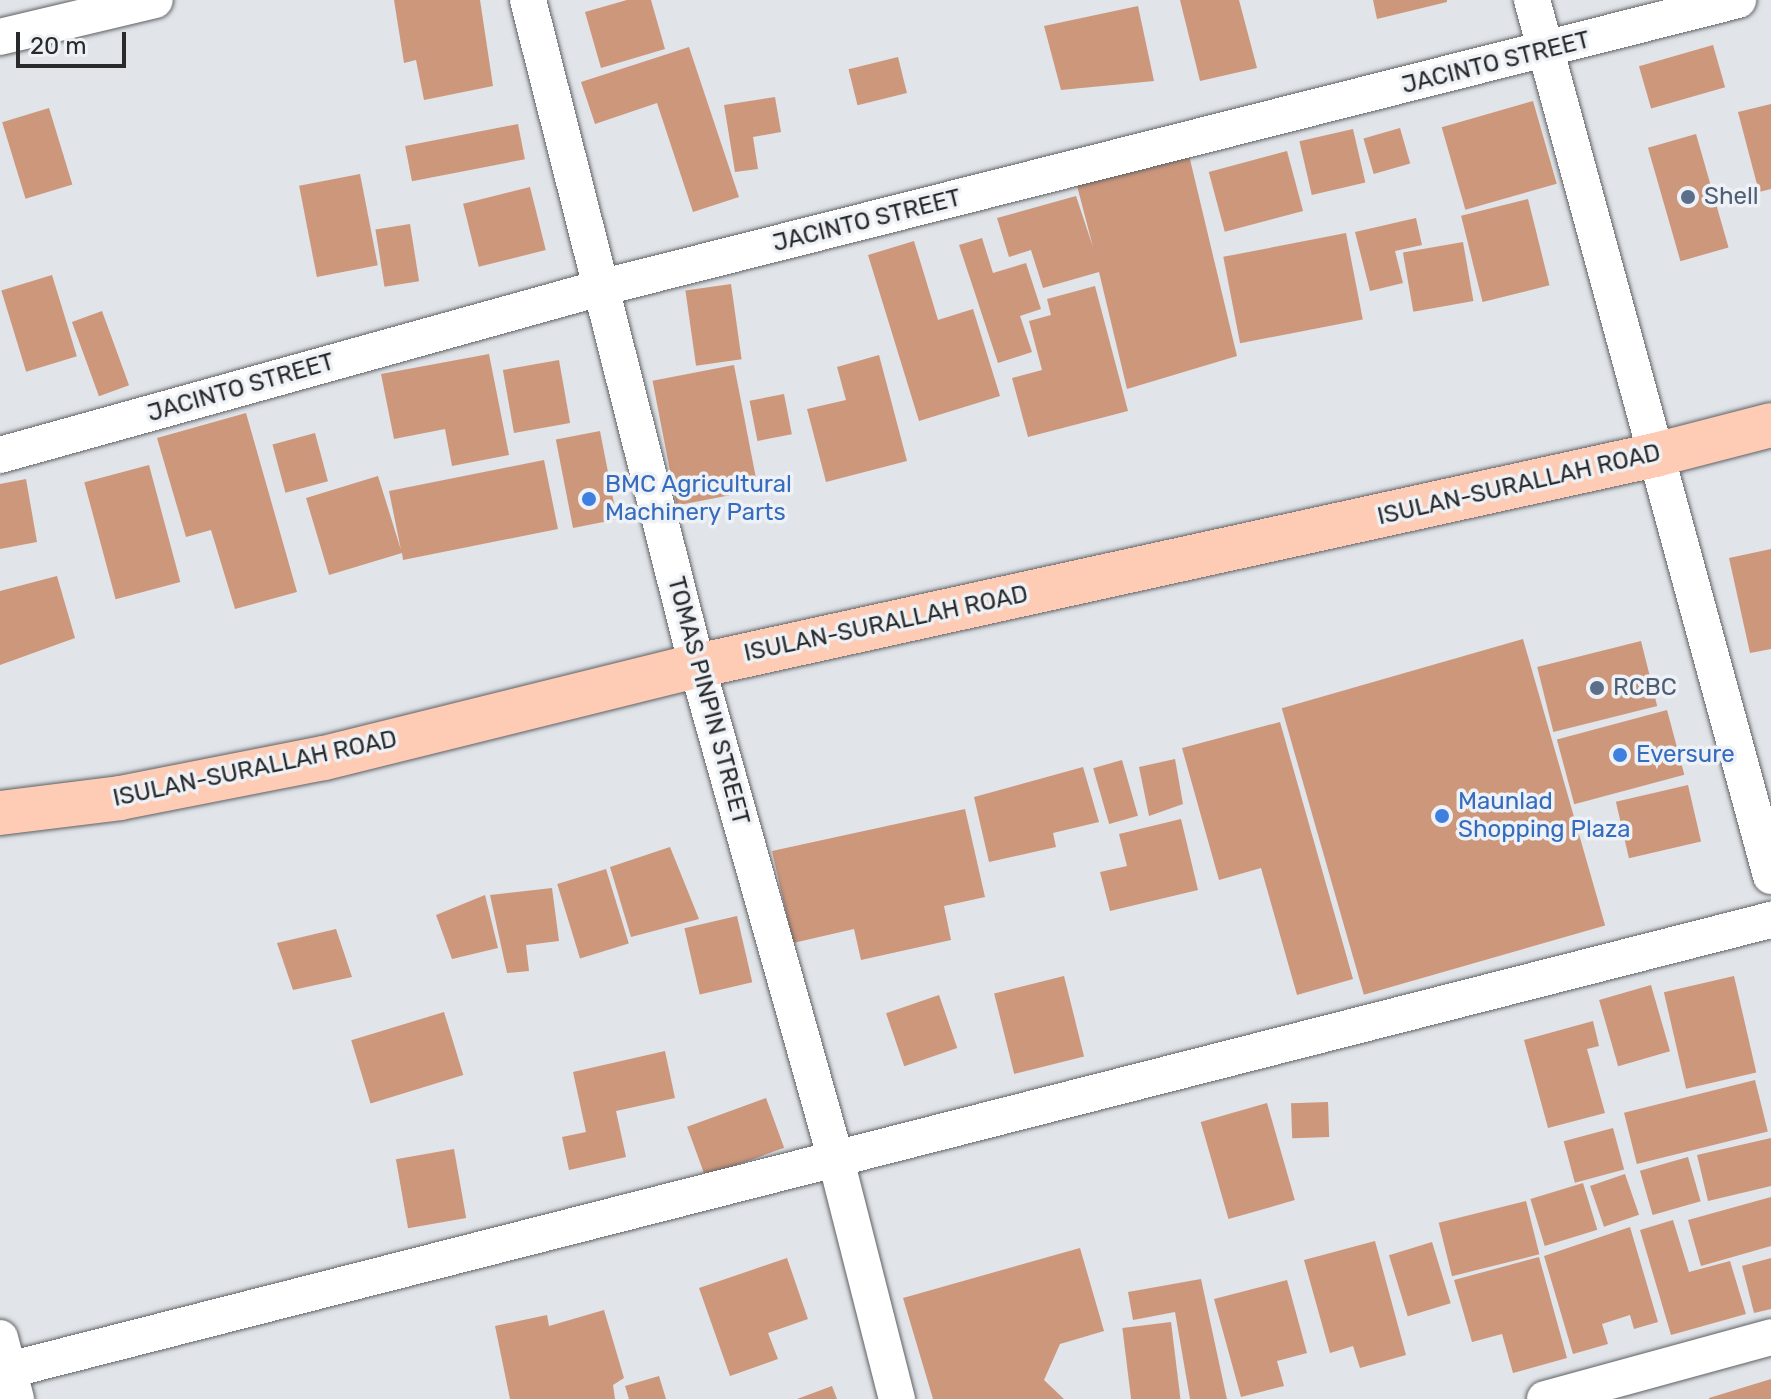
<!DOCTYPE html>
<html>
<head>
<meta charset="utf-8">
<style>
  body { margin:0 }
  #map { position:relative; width:1771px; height:1399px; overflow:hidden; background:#e1e4e8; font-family:Rubik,sans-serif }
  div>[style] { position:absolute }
  .building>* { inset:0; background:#cd977c; transform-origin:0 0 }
  .roads { filter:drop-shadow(0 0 2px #5f6165) drop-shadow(0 0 2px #5f6165) }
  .minor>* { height:36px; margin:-18px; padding:0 18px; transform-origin:18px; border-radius:18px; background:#fff }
  .trunk>* { height:44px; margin:-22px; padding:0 22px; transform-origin:22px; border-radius:22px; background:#feccb4 }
  .dots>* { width:22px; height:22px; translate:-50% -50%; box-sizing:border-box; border:4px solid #eef1f5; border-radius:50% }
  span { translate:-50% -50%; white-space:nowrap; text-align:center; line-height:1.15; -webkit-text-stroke:7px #eef1f5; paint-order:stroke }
  .street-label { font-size:24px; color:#292a2b }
  .service-label { font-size:24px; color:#4e5e75 }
  .left { translate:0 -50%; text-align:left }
  .shop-label { font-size:24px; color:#366cbe }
  .scale { position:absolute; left:16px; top:32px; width:110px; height:36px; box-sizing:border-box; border:4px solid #292a2b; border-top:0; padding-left:10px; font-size:24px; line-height:28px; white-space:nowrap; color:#292a2b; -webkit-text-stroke:6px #eef1f5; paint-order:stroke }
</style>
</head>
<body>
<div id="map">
  <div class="building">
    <div style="clip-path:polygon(394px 0,480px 0,493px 86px,424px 100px,416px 60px,404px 63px)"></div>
    <div style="clip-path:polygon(627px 0,651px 0,665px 49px,601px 68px,585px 12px)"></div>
    <div style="clip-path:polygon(1180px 0,1239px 0,1257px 68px,1200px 81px)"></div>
    <div style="clip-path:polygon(1373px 0,1447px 0,1447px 2px,1377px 19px)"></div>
    <div style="clip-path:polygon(1138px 6px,1154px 81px,1061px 90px,1044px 26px)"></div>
    <div style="left:1713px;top:45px;width:44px;height:77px;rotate:74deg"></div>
    <div style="clip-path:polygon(689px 47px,739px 197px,693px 212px,657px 103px,595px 124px,581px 82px)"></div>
    <div style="left:898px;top:57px;width:37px;height:51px;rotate:76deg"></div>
    <div style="clip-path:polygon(775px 97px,781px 132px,753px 137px,758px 169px,735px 172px,724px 105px)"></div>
    <div style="left:1533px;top:101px;width:86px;height:95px;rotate:74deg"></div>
    <div style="clip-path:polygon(1771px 104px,1771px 189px,1759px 192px,1738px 112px)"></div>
    <div style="left:49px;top:108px;width:80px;height:49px;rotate:73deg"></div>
    <div style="left:518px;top:124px;width:36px;height:115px;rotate:79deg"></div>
    <div style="left:1400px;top:128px;width:37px;height:38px;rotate:74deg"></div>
    <div style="left:1353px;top:129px;width:55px;height:55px;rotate:77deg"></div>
    <div style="left:1696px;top:134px;width:118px;height:50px;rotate:74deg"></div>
    <div style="clip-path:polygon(1188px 151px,1237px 356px,1127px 389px,1099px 272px,1043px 288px,1031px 250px,1009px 257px,997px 218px,1076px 196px,1093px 247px,1075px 178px)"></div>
    <div style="left:1287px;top:151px;width:62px;height:81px;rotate:75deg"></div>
    <div style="left:360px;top:174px;width:93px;height:62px;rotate:79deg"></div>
    <div style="left:530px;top:187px;width:65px;height:69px;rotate:76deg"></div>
    <div style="left:1528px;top:199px;width:89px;height:69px;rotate:76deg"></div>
    <div style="clip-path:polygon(1416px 218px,1422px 245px,1395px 251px,1403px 283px,1370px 291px,1355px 232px)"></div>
    <div style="left:410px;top:224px;width:58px;height:35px;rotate:81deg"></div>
    <div style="left:1346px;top:233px;width:88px;height:125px;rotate:79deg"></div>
    <div style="clip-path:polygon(982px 238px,993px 273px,1026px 263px,1041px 309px,1020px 316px,1032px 352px,998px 363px,959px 245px)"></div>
    <div style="clip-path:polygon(914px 241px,938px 320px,973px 309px,1000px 396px,919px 421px,868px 255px)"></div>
    <div style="left:1463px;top:242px;width:60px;height:61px;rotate:80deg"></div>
    <div style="left:52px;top:275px;width:85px;height:53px;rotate:73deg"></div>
    <div style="left:731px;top:284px;width:76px;height:46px;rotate:82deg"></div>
    <div style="clip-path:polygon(1095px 286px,1128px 411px,1028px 437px,1012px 378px,1042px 370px,1029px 321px,1051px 315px,1047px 299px)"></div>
    <div style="left:102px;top:311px;width:79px;height:32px;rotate:70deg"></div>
    <div style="clip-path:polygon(489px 354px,509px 455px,452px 466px,445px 429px,394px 439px,381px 374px)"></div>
    <div style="clip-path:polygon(879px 355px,907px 461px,826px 482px,807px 409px,846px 400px,837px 367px)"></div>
    <div style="left:559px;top:360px;width:64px;height:57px;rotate:80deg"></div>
    <div style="left:734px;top:365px;width:127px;height:83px;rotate:79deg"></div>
    <div style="left:784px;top:394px;width:41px;height:35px;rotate:79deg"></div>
    <div style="clip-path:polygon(246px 413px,297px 592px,235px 609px,211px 530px,186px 537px,157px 438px)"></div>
    <div style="left:600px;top:431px;width:90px;height:45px;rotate:79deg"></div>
    <div style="left:315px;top:433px;width:50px;height:44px;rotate:75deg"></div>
    <div style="clip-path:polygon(544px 460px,558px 529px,403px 560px,402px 553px,329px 575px,306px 498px,378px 476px,401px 550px,389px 491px)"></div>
    <div style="left:149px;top:465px;width:121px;height:67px;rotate:75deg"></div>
    <div style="clip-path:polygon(26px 479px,37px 542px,0 549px,0 484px)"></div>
    <div style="clip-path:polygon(1771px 549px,1771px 649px,1750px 653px,1729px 558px)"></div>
    <div style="clip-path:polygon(57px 576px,75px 638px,0 665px,0 591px)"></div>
    <div style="left:1523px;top:639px;width:298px;height:251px;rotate:74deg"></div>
    <div style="left:1641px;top:641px;width:67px;height:107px;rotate:76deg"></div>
    <div style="left:1667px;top:710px;width:67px;height:114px;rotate:75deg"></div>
    <div style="clip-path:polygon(1280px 722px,1353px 979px,1297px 995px,1261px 868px,1219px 880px,1182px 748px)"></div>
    <div style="clip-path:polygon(1175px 759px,1183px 804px,1149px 816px,1139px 767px)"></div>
    <div style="left:1122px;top:760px;width:58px;height:30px;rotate:74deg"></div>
    <div style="clip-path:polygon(1083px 767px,1099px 822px,1053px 833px,1056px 847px,989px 862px,974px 797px)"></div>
    <div style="left:1688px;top:785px;width:58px;height:74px;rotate:77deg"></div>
    <div style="clip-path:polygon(965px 809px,985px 897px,944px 906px,951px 940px,861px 960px,854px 929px,793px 943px,772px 851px)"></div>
    <div style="clip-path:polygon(1181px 819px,1198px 890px,1110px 911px,1100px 872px,1127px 866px,1119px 834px)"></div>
    <div style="clip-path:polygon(670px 847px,699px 919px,631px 937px,610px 867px)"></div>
    <div style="left:606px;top:869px;width:78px;height:51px;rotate:73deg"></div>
    <div style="clip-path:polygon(552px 888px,559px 941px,526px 945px,529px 971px,507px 973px,490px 895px)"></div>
    <div style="clip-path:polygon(485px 895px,498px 948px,452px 959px,436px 915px)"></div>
    <div style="left:737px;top:916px;width:68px;height:54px;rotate:77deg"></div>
    <div style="clip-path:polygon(336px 929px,352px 977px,293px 990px,277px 943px)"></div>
    <div style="left:1064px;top:976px;width:83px;height:72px;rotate:76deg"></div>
    <div style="left:1734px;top:976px;width:99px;height:72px;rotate:77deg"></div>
    <div style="left:1651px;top:985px;width:69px;height:54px;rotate:74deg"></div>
    <div style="left:939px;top:995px;width:56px;height:56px;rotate:71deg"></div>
    <div style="left:444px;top:1012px;width:66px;height:97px;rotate:73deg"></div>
    <div style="clip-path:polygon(1593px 1021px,1599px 1046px,1587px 1049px,1605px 1113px,1548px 1128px,1524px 1040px)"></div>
    <div style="clip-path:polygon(665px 1051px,675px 1098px,616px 1111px,626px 1157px,569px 1170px,562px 1137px,586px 1132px,573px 1072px)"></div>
    <div style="left:1755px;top:1080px;width:53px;height:135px;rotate:76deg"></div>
    <div style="left:766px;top:1098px;width:53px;height:84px;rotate:70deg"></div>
    <div style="left:1328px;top:1102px;width:35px;height:37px;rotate:88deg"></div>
    <div style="left:1267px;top:1103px;width:101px;height:69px;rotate:74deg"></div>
    <div style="left:1613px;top:1128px;width:43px;height:51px;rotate:75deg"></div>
    <div style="clip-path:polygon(1771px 1138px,1771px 1186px,1708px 1201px,1697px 1155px)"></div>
    <div style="left:454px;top:1149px;width:70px;height:59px;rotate:80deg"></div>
    <div style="left:1688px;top:1157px;width:46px;height:50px;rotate:74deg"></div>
    <div style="left:1625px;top:1174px;width:43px;height:37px;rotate:71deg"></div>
    <div style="left:1583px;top:1183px;width:49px;height:55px;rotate:73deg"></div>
    <div style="clip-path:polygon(1771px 1197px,1771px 1246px,1701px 1266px,1688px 1220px)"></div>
    <div style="left:1526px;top:1201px;width:55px;height:90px;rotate:76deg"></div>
    <div style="clip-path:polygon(1673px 1220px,1689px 1272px,1730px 1261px,1746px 1314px,1671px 1335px,1640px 1230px)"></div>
    <div style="clip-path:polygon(1630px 1227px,1658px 1322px,1634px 1329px,1630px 1315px,1602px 1324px,1608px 1344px,1573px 1354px,1544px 1256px)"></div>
    <div style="clip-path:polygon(1375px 1241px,1406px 1355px,1360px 1368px,1353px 1346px,1330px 1353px,1304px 1260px)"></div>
    <div style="left:1432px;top:1242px;width:64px;height:45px;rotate:73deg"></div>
    <div style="clip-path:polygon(1080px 1248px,1104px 1331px,1060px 1344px,1044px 1380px,1064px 1399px,933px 1399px,903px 1298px)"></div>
    <div style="clip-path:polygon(1539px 1257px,1567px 1358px,1513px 1373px,1502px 1334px,1472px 1342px,1454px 1280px)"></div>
    <div style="clip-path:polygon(787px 1258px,808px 1319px,768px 1333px,778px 1359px,730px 1376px,699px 1288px)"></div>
    <div style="clip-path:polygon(1771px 1258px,1771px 1309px,1754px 1313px,1742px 1266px)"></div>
    <div style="clip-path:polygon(1201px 1279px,1226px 1395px,1227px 1399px,1190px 1399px,1175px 1312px,1133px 1320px,1128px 1292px)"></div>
    <div style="clip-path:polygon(1287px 1280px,1307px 1353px,1277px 1361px,1284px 1386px,1241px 1397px,1214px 1299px)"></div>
    <div style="clip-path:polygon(604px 1310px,624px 1378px,613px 1385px,615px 1399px,510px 1399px,495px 1326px,547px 1315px,549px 1326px)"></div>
    <div style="left:1171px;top:1322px;width:78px;height:49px;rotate:83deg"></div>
    <div style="clip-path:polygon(659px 1376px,666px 1399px,629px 1399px,625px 1386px)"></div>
    <div style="clip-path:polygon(1771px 1379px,1771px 1399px,1709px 1399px,1709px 1398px)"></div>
    <div style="clip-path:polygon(832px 1386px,837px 1399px,797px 1399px)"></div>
  </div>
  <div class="roads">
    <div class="minor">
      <div style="left:528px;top:0;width:687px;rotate:75.76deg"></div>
      <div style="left:697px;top:666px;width:513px;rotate:74.28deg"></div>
      <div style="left:836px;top:1160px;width:247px;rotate:75.7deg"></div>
      <div style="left:1532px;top:0;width:908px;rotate:74.74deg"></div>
      <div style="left:0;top:37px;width:159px;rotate:-13.4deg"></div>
      <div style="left:0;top:455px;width:623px;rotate:-15.55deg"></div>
      <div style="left:600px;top:288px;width:1174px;rotate:-14.2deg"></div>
      <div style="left:0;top:1338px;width:63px;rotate:75.3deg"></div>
      <div style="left:9px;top:1370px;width:1819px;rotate:-14.33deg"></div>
      <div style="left:1545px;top:1399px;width:234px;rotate:-15.3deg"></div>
    </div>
    <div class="trunk">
      <div style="left:0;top:813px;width:121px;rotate:-7.1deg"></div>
      <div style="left:120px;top:798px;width:208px;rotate:-11.1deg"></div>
      <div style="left:324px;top:758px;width:384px;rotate:-13.9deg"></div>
      <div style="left:697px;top:666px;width:981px;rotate:-12.42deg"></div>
      <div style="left:1655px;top:455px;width:120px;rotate:-14.5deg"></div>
    </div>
  </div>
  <div class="dots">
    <div style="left:1688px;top:197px;background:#5c6f8a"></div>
    <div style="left:589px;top:499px;background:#3f7fe0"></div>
    <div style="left:1597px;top:688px;background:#5c6f8a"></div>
    <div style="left:1620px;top:755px;background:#3f7fe0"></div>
    <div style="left:1442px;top:816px;background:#3f7fe0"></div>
  </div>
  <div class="street-label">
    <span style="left:1496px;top:63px;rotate:-14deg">JACINTO STREET</span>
    <span style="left:867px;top:221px;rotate:-14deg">JACINTO STREET</span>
    <span style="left:241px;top:388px;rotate:-16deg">JACINTO STREET</span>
    <span style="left:1519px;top:485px;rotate:-13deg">ISULAN-SURALLAH ROAD</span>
    <span style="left:886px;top:624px;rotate:-12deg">ISULAN-SURALLAH ROAD</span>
    <span style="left:708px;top:701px;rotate:75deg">TOMAS PINPIN STREET</span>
    <span style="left:255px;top:769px;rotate:-12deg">ISULAN-SURALLAH ROAD</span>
  </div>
  <div class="service-label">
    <span class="left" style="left:1704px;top:197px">Shell</span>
    <span class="left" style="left:1613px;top:688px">RCBC</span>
  </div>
  <div class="shop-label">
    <span class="left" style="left:605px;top:499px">BMC Agricultural<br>Machinery Parts</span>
    <span class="left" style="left:1636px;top:755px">Eversure</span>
    <span class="left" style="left:1458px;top:816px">Maunlad<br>Shopping Plaza</span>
  </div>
  <div class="scale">20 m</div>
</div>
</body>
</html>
